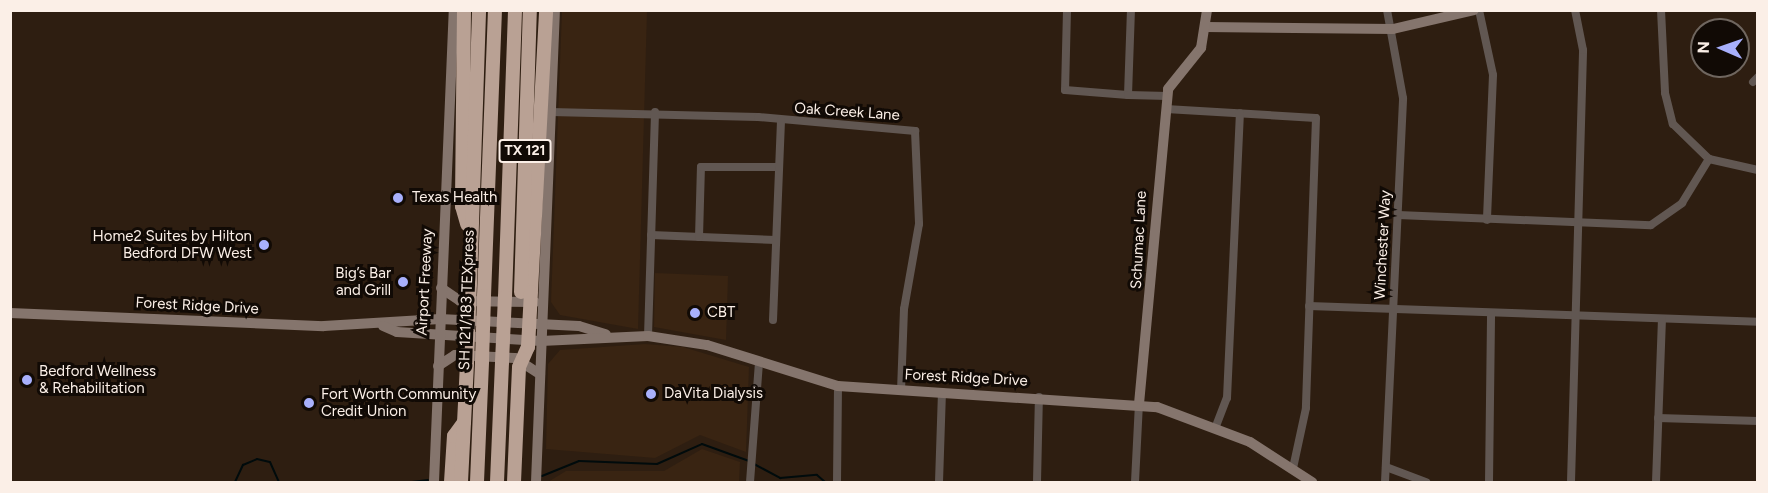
<!DOCTYPE html>
<html>
<head>
<meta charset="utf-8">
<style>
  body { margin:0 }
  #map { position:relative; width:1768px; height:493px; overflow:hidden; background:#2e1e11; font-family:Figtree,sans-serif }
  div>[style] { position:absolute }
  .built>* { inset:0; background:#392412 }
  .stream>* { height:2px; margin:-1px; padding:0 1px; transform-origin:1px; border-radius:1px; background:#000b0c }
  .street>* { height:8px; margin:-4px; padding:0 4px; transform-origin:4px; border-radius:4px; background:#615752 }
  .secondary>* { height:10px; margin:-5px; padding:0 5px; transform-origin:5px; border-radius:5px; background:#85756d }
  .highway>* { height:14px; margin:-7px; padding:0 7px; transform-origin:7px; border-radius:7px; background:#b9a194 }
  .highway-bridge>* { height:14px; margin:-7px; padding:0 7px; transform-origin:7px; border-radius:7px; background:#b9a194 }
  .dots>* { width:16px; height:16px; translate:-50% -50%; box-sizing:border-box; border:3px solid #110a05; border-radius:50% }
  span { translate:-50% -50%; white-space:nowrap; text-align:center; line-height:1.15; -webkit-text-stroke:6px #110a05; paint-order:stroke }
  .shield-label span { padding:2px 4px; background:#110a05; border:2px solid; border-radius:4px; -webkit-text-stroke-width:0 }
  .shield-label { font-size:14px; color:#fbefe7; font-weight:700 }
  .street-label { font-size:15px; color:#fbefe7 }
  .poi-label { font-size:15px; color:#fbefe7 }
  .left { translate:0 -50%; text-align:left }
  .right { translate:-100% -50%; text-align:right }
  .frame { position:absolute; inset:0; border:12px solid #fbefe7; pointer-events:none }
  .north { position:absolute; left:1690px; top:18px; width:60px; height:60px; box-sizing:border-box; background:#110a05; border:2px solid #6f665f; border-radius:50%; rotate:272deg; font-size:16px; font-weight:700; line-height:24px; text-align:center; color:#fbefe7 }
  .north::after { content:''; display:block; margin:auto; width:21px; height:27px; background:#a8b0fc; clip-path:polygon(50% 0,100% 100%,50% 72%,0 100%) }
</style>
</head>
<body>
<div id="map">
  <div class="built">
    <div style="clip-path:polygon(562px 11px,647px 11px,638px 329px,560px 315px,551px 302px)"></div>
    <div style="clip-path:polygon(655px 273px,728px 276px,726px 340px,654px 327px)"></div>
    <div style="clip-path:polygon(645px 344px,683px 347px,749px 367px,746px 452px,700px 435px,655px 458px,546px 449px,548px 364px,560px 350px)"></div>
    <div style="clip-path:polygon(702px 449px,740px 462px,739px 482px,548px 482px,566px 471px,664px 471px)"></div>
  </div>
  <div class="stream">
    <div style="left:754px;top:464px;width:30px;rotate:28deg"></div>
    <div style="left:780px;top:478px;width:37px;rotate:-5deg"></div>
    <div style="left:817px;top:475px;width:11px;rotate:41deg"></div>
    <div style="left:542px;top:476px;width:40px;rotate:-22deg"></div>
    <div style="left:579px;top:461px;width:78px;rotate:2.2deg"></div>
    <div style="left:657px;top:464px;width:49px;rotate:-24deg"></div>
    <div style="left:702px;top:444px;width:50px;rotate:19.9deg"></div>
    <div style="left:235px;top:482px;width:19px;rotate:-65deg"></div>
    <div style="left:243px;top:465px;width:15px;rotate:-23deg"></div>
    <div style="left:257px;top:459px;width:13px;rotate:13deg"></div>
    <div style="left:270px;top:462px;width:22px;rotate:66deg"></div>
    <div style="left:412px;top:482px;width:16px;rotate:-7deg"></div>
  </div>
  <div class="street">
    <div style="left:1067px;top:10px;width:80px;rotate:91.4deg"></div>
    <div style="left:1065px;top:90px;width:63px;rotate:4.5deg"></div>
    <div style="left:1128px;top:95px;width:85px;rotate:-88deg"></div>
    <div style="left:1479px;top:10px;width:66px;rotate:77.8deg"></div>
    <div style="left:1493px;top:75px;width:145px;rotate:92.4deg"></div>
    <div style="left:1661px;top:10px;width:83px;rotate:87.2deg"></div>
    <div style="left:1665px;top:93px;width:32px;rotate:76deg"></div>
    <div style="left:1673px;top:124px;width:50px;rotate:44.2deg"></div>
    <div style="left:1709px;top:159px;width:50px;rotate:12.7deg"></div>
    <div style="left:1753px;top:82px;width:7px;rotate:-45deg"></div>
    <div style="left:1128px;top:95px;width:40px;rotate:1.4deg"></div>
    <div style="left:1166px;top:109px;width:150px;rotate:3.4deg"></div>
    <div style="left:1316px;top:118px;width:290px;rotate:92deg"></div>
    <div style="left:1306px;top:408px;width:61px;rotate:102.2deg"></div>
    <div style="left:551px;top:112px;width:207px;rotate:1.4deg"></div>
    <div style="left:758px;top:117px;width:158px;rotate:5.1deg"></div>
    <div style="left:915px;top:131px;width:93px;rotate:87.5deg"></div>
    <div style="left:919px;top:224px;width:86px;rotate:100deg"></div>
    <div style="left:904px;top:309px;width:81px;rotate:92.1deg"></div>
    <div style="left:1398px;top:215px;width:253px;rotate:2.3deg"></div>
    <div style="left:1651px;top:225px;width:38px;rotate:-35deg"></div>
    <div style="left:1682px;top:203px;width:52px;rotate:-58.5deg"></div>
    <div style="left:651px;top:235px;width:125px;rotate:2.3deg"></div>
    <div style="left:699px;top:237px;width:70px;rotate:-88.4deg"></div>
    <div style="left:701px;top:167px;width:78px"></div>
    <div style="left:1309px;top:306px;width:449px;rotate:2deg"></div>
    <div style="left:773px;top:320px;width:200px;rotate:-87.7deg"></div>
    <div style="left:648px;top:336px;width:224px;rotate:-88.2deg"></div>
    <div style="left:1658px;top:418px;width:100px;rotate:1.7deg"></div>
    <div style="left:1216px;top:426px;width:30px;rotate:-69deg"></div>
    <div style="left:1227px;top:398px;width:285px;rotate:-87.4deg"></div>
    <div style="left:1386px;top:467px;width:43px;rotate:20.6deg"></div>
    <div style="left:750px;top:482px;width:120px;rotate:-85.7deg"></div>
    <div style="left:837px;top:482px;width:96px;rotate:-89.4deg"></div>
    <div style="left:939px;top:482px;width:90px;rotate:-88.1deg"></div>
    <div style="left:1037px;top:482px;width:85px;rotate:-88.7deg"></div>
    <div style="left:1135px;top:482px;width:78px;rotate:-87.1deg"></div>
    <div style="left:1385px;top:482px;width:384px;rotate:-87.3deg"></div>
    <div style="left:1403px;top:98px;width:89px;rotate:-100.3deg"></div>
    <div style="left:1489px;top:482px;width:169px;rotate:-89.3deg"></div>
    <div style="left:1571px;top:482px;width:432px;rotate:-88.4deg"></div>
    <div style="left:1583px;top:50px;width:41px;rotate:-101.3deg"></div>
    <div style="left:1656px;top:482px;width:163px;rotate:-87.9deg"></div>
  </div>
  <div class="secondary">
    <div style="left:1206px;top:27px;width:187px;rotate:0.6deg"></div>
    <div style="left:1393px;top:29px;width:83px;rotate:-13.2deg"></div>
    <div style="left:441px;top:288px;width:23px;rotate:34deg"></div>
    <div style="left:460px;top:301px;width:75px;rotate:0.8deg"></div>
    <div style="left:10px;top:313px;width:314px;rotate:2.4deg"></div>
    <div style="left:324px;top:326px;width:116px;rotate:-3.5deg"></div>
    <div style="left:440px;top:319px;width:139px;rotate:2.9deg"></div>
    <div style="left:579px;top:326px;width:28px;rotate:17deg"></div>
    <div style="left:383px;top:326px;width:15px;rotate:23deg"></div>
    <div style="left:397px;top:332px;width:144px;rotate:3.6deg"></div>
    <div style="left:541px;top:341px;width:107px;rotate:-2.7deg"></div>
    <div style="left:648px;top:336px;width:60px;rotate:8.7deg"></div>
    <div style="left:707px;top:345px;width:137px;rotate:17.4deg"></div>
    <div style="left:838px;top:386px;width:320px;rotate:3.8deg"></div>
    <div style="left:1157px;top:407px;width:99px;rotate:20.6deg"></div>
    <div style="left:1250px;top:442px;width:74px;rotate:32.8deg"></div>
    <div style="left:438px;top:366px;width:20px;rotate:-33deg"></div>
    <div style="left:455px;top:355px;width:60px;rotate:2.9deg"></div>
    <div style="left:515px;top:358px;width:30px;rotate:33deg"></div>
    <div style="left:1139px;top:404px;width:316px;rotate:-84.7deg"></div>
    <div style="left:1168px;top:89px;width:53px;rotate:-51.2deg"></div>
    <div style="left:1201px;top:48px;width:38px;rotate:-81deg"></div>
    <div style="left:434px;top:482px;width:472px;rotate:-87.6deg"></div>
    <div style="left:536px;top:482px;width:472px;rotate:-87.7deg"></div>
  </div>
  <div class="highway">
    <div style="left:464px;top:10px;width:196px;rotate:90.6deg"></div>
    <div style="left:462px;top:206px;width:19px;rotate:74deg"></div>
    <div style="left:470px;top:284px;width:274px;rotate:-88.1deg"></div>
    <div style="left:531px;top:290px;width:280px;rotate:-86.9deg"></div>
    <div style="left:521px;top:292px;width:282px;rotate:-88.2deg"></div>
    <div style="left:484px;top:296px;width:286px;rotate:-87.8deg"></div>
    <div style="left:505px;top:297px;width:287px;rotate:-88deg"></div>
    <div style="left:451px;top:482px;width:46px;rotate:-86.3deg"></div>
    <div style="left:454px;top:436px;width:17px;rotate:-54deg"></div>
    <div style="left:461px;top:482px;width:118px;rotate:-87.1deg"></div>
    <div style="left:477px;top:482px;width:121px;rotate:-87.6deg"></div>
    <div style="left:497px;top:482px;width:120px;rotate:-87.6deg"></div>
    <div style="left:514px;top:482px;width:115px;rotate:-87.5deg"></div>
  </div>
  <div class="highway-bridge">
    <div style="left:482px;top:361px;width:65px;rotate:-88.2deg"></div>
    <div style="left:502px;top:362px;width:65px;rotate:-87.4deg"></div>
    <div style="left:467px;top:364px;width:80px;rotate:-87.9deg"></div>
    <div style="left:519px;top:367px;width:22px;rotate:-66deg"></div>
    <div style="left:528px;top:347px;width:55px;rotate:-86.9deg"></div>
  </div>
  <div class="dots">
    <div style="left:398px;top:198px;background:#a8b0fc"></div>
    <div style="left:264px;top:245px;background:#a8b0fc"></div>
    <div style="left:403px;top:282px;background:#a8b0fc"></div>
    <div style="left:695px;top:313px;background:#a8b0fc"></div>
    <div style="left:27px;top:380px;background:#a8b0fc"></div>
    <div style="left:651px;top:394px;background:#a8b0fc"></div>
    <div style="left:309px;top:403px;background:#a8b0fc"></div>
  </div>
  <div class="shield-label">
    <span style="left:525px;top:151px">TX 121</span>
  </div>
  <div class="street-label">
    <span style="left:847px;top:112px;rotate:4deg">Oak Creek Lane</span>
    <span style="left:1139px;top:240px;rotate:-87deg">Schumac Lane</span>
    <span style="left:1383px;top:245px;rotate:-87deg">Winchester Way</span>
    <span style="left:425px;top:282px;rotate:-87deg">Airport Freeway</span>
    <span style="left:467px;top:300px;rotate:-88deg">SH 121/183 TEXpress</span>
    <span style="left:197px;top:306px;rotate:3deg">Forest Ridge Drive</span>
    <span style="left:966px;top:378px;rotate:3deg">Forest Ridge Drive</span>
  </div>
  <div class="poi-label">
    <span class="left" style="left:412px;top:198px">Texas Health</span>
    <span class="right" style="left:252px;top:245px">Home2 Suites by Hilton<br>Bedford DFW West</span>
    <span class="right" style="left:391px;top:282px">Big’s Bar<br>and Grill</span>
    <span class="left" style="left:707px;top:313px">CBT</span>
    <span class="left" style="left:39px;top:380px">Bedford Wellness<br>&amp; Rehabilitation</span>
    <span class="left" style="left:321px;top:403px">Fort Worth Community<br>Credit Union</span>
    <span class="left" style="left:664px;top:394px">DaVita Dialysis</span>
  </div>
  <div class="frame"></div>
  <div class="north">N</div>
</div>
</body>
</html>
